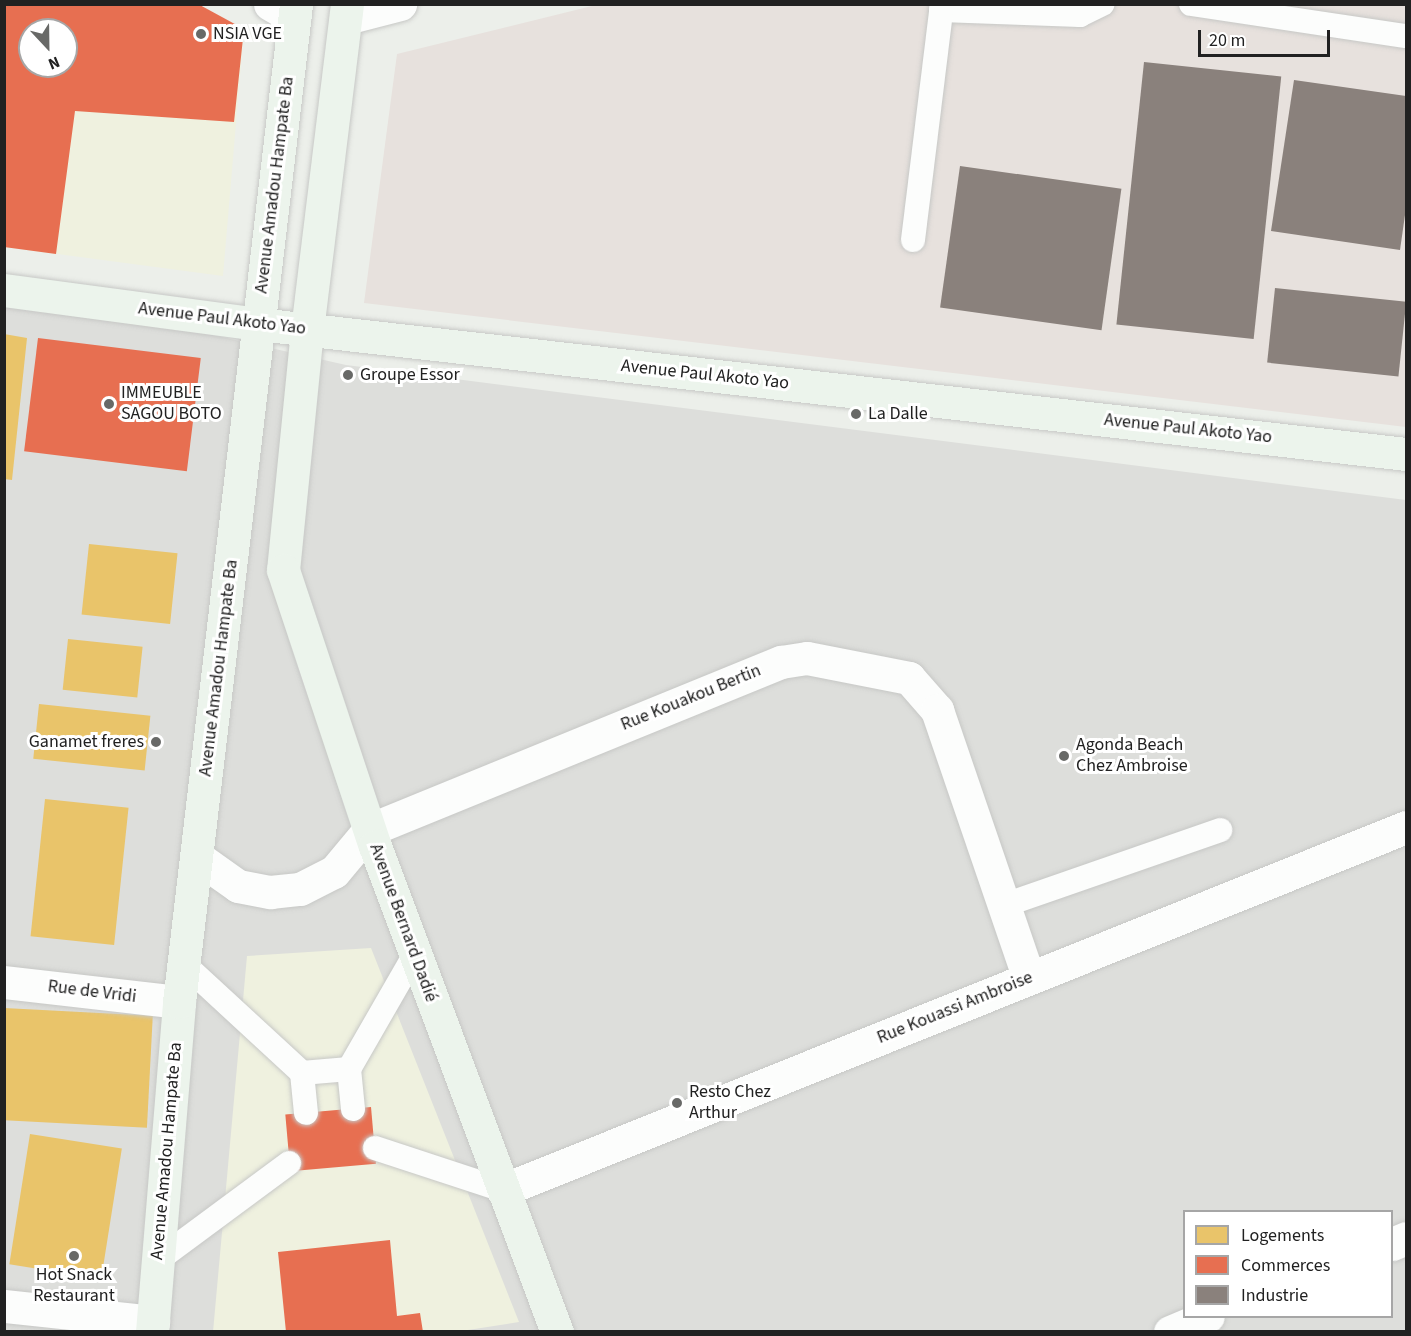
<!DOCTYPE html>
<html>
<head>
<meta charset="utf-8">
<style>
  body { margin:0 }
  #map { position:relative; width:1411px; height:1336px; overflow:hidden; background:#ecefea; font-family:"Source Sans 3",sans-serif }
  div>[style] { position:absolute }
  .residential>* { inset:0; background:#dddedb }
  .commercial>* { inset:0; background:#eff1df }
  .industrial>* { inset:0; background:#e7e1dd }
  .homes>* { inset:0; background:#e9c46a; transform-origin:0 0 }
  .shops>* { inset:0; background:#e76f51; transform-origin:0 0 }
  .industry>* { inset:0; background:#8a817c; transform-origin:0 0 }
  .roads { filter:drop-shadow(0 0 2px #c7c8c6) drop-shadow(0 0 2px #c7c8c6) }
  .lane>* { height:24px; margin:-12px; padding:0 12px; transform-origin:12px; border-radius:12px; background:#fcfdfc }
  .street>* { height:33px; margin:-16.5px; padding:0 16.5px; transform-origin:16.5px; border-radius:16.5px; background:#fcfdfc }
  .secondary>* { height:33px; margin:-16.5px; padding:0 16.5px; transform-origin:16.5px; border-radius:16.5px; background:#ecf4ec }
  .dots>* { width:16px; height:16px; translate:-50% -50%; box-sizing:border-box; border:3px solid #fff; border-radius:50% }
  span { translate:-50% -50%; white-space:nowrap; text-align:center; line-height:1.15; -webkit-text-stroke:6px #fff; paint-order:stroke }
  .poi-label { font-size:18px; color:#212121 }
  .left { translate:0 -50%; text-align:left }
  .right { translate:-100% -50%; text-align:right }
  .street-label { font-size:18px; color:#212121 }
  .frame { position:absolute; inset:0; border:6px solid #212121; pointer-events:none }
  .legend { position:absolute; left:1183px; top:1210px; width:210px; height:108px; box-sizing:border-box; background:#fff; border:2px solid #a6a6a6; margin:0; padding:8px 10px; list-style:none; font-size:18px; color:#212121 }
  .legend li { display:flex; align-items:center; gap:12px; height:30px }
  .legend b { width:30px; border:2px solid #a6a6a6 }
  .north { position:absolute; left:18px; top:18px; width:60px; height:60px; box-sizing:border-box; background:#fff; border:2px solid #a6a6a6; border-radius:50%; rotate:158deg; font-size:16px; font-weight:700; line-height:24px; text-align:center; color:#212121 }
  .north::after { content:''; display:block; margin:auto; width:21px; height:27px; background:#686967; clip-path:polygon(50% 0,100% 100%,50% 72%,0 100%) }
  .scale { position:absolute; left:1198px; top:30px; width:132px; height:27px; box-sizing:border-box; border:3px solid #212121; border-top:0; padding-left:8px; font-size:18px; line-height:21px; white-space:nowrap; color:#212121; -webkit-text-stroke:4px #fff; paint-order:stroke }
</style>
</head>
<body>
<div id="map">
  <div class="residential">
    <div style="clip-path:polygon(evenodd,5px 306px,182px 328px,346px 365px,1406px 500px,1406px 1331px,5px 1332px,5px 306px,1184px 1212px,1392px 1212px,1392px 1316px,1184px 1316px,1184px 1212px)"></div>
  </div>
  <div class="commercial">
    <div style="clip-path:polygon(evenodd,5px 5px,198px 5px,244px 29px,223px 276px,5px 247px,5px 5px,30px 30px,66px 30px,66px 66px,30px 66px,30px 30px)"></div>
    <div style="clip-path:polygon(371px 948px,519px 1322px,455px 1332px,213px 1332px,247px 956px)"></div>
  </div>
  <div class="industrial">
    <div style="clip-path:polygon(600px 4px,1406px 5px,1406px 427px,364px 303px,397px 54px)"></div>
  </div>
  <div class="homes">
    <div style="clip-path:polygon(4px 334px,27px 338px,12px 480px,4px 479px)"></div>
    <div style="left:89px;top:544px;width:89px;height:71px;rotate:6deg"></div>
    <div style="left:68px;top:639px;width:75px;height:51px;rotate:6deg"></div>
    <div style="left:39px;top:704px;width:112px;height:55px;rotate:6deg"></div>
    <div style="left:45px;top:799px;width:84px;height:138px;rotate:6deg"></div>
    <div style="left:4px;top:1008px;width:149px;height:112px;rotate:3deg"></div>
    <div style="left:30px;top:1134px;width:93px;height:132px;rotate:9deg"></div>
  </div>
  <div class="shops">
    <div style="clip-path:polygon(evenodd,4px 4px,198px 4px,244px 29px,234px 122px,75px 111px,56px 254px,4px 247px,4px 4px,30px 30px,66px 30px,66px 66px,30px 66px,30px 30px)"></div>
    <div style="left:38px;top:338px;width:164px;height:114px;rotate:7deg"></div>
    <div style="left:371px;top:1107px;width:57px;height:86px;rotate:85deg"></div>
    <div style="clip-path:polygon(390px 1240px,397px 1316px,420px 1313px,423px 1332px,286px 1332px,278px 1252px)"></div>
  </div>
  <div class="industry">
    <div style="left:1144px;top:62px;width:138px;height:264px;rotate:6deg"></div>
    <div style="clip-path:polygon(1294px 80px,1406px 96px,1406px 208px,1400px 250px,1271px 231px)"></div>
    <div style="left:960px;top:166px;width:163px;height:143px;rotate:8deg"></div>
    <div style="left:1275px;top:288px;width:132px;height:75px;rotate:6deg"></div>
  </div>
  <div class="roads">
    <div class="lane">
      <div style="left:1191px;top:4px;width:217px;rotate:8.5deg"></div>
      <div style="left:941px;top:10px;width:139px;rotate:2.1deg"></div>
      <div style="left:1080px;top:15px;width:25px;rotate:-26deg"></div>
      <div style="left:913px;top:240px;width:238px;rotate:-83deg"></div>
      <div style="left:1005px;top:905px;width:228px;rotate:-19.2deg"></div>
      <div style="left:184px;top:964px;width:161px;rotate:42.7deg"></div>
      <div style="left:302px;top:1073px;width:40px;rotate:84.3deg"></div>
      <div style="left:302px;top:1073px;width:47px;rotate:-4.9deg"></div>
      <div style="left:353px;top:1109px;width:40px;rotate:-95.7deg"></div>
      <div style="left:349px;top:1069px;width:130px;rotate:-60.1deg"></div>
      <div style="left:375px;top:1148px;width:135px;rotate:18.2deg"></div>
      <div style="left:158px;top:1260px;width:163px;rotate:-36.5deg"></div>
    </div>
    <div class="street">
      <div style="left:270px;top:4px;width:28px;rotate:30deg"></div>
      <div style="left:346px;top:18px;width:56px;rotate:-14.5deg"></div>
      <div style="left:197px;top:857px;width:50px;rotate:35.3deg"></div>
      <div style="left:238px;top:886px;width:33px;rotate:11deg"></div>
      <div style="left:270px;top:892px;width:30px;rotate:-6deg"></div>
      <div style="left:300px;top:889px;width:38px;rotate:-27deg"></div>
      <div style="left:334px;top:872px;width:55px;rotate:-50.2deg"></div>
      <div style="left:369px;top:830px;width:445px;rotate:-22.2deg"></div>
      <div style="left:781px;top:662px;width:26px;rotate:-9deg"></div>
      <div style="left:807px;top:658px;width:104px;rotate:11.1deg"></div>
      <div style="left:909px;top:678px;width:43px;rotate:48.8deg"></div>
      <div style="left:937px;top:710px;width:283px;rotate:71.1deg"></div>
      <div style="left:4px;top:982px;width:176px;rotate:6.5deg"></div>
      <div style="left:503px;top:1190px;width:973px;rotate:-21.9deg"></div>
      <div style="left:1392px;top:1244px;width:15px;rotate:-23deg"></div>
      <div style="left:4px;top:1306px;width:150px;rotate:6.1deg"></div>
      <div style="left:1170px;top:1332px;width:41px;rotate:-22.8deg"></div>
    </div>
    <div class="secondary">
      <div style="left:347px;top:4px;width:328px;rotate:97deg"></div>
      <div style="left:307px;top:330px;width:241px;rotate:95.7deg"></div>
      <div style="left:283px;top:570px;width:291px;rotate:71.6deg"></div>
      <div style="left:375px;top:846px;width:519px;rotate:69.47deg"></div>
      <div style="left:4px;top:290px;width:256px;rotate:7.6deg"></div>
      <div style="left:258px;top:324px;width:1155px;rotate:6.46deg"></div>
      <div style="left:152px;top:1332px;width:331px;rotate:-85.3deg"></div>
      <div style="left:179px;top:1002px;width:1005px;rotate:-83.31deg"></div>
    </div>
  </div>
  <div class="dots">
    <div style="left:201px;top:34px;background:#686967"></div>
    <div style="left:348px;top:375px;background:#686967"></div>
    <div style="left:109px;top:404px;background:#686967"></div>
    <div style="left:856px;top:414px;background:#686967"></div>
    <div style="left:156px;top:742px;background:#686967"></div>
    <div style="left:1064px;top:756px;background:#686967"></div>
    <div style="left:677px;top:1103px;background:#686967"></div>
    <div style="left:74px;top:1256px;background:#686967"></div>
  </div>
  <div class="poi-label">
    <span class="left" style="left:213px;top:34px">NSIA VGE</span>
    <span class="left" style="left:360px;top:375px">Groupe Essor</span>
    <span class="left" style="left:121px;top:404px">IMMEUBLE<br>SAGOU BOTO</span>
    <span class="left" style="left:868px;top:414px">La Dalle</span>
    <span class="right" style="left:144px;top:742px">Ganamet freres</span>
    <span class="left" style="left:1076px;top:756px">Agonda Beach<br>Chez Ambroise</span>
    <span class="left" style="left:689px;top:1103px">Resto Chez<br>Arthur</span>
    <span style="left:74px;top:1286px">Hot Snack<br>Restaurant</span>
  </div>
  <div class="street-label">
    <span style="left:275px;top:185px;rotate:-83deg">Avenue Amadou Hampate Ba</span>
    <span style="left:222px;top:319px;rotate:7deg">Avenue Paul Akoto Yao</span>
    <span style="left:705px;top:375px;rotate:6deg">Avenue Paul Akoto Yao</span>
    <span style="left:1188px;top:429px;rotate:6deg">Avenue Paul Akoto Yao</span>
    <span style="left:219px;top:668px;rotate:-83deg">Avenue Amadou Hampate Ba</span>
    <span style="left:691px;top:698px;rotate:-22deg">Rue Kouakou Bertin</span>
    <span style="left:403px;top:923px;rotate:70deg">Avenue Bernard Dadié</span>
    <span style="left:92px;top:992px;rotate:7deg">Rue de Vridi</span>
    <span style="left:955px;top:1008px;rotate:-22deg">Rue Kouassi Ambroise</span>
    <span style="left:167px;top:1151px;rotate:-85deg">Avenue Amadou Hampate Ba</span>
  </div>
  <div class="frame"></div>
  <ul class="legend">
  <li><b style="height:16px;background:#e9c46a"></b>Logements</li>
  <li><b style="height:16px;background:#e76f51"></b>Commerces</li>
  <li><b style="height:16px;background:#8a817c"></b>Industrie</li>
  </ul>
  <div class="north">N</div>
  <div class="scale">20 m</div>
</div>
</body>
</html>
